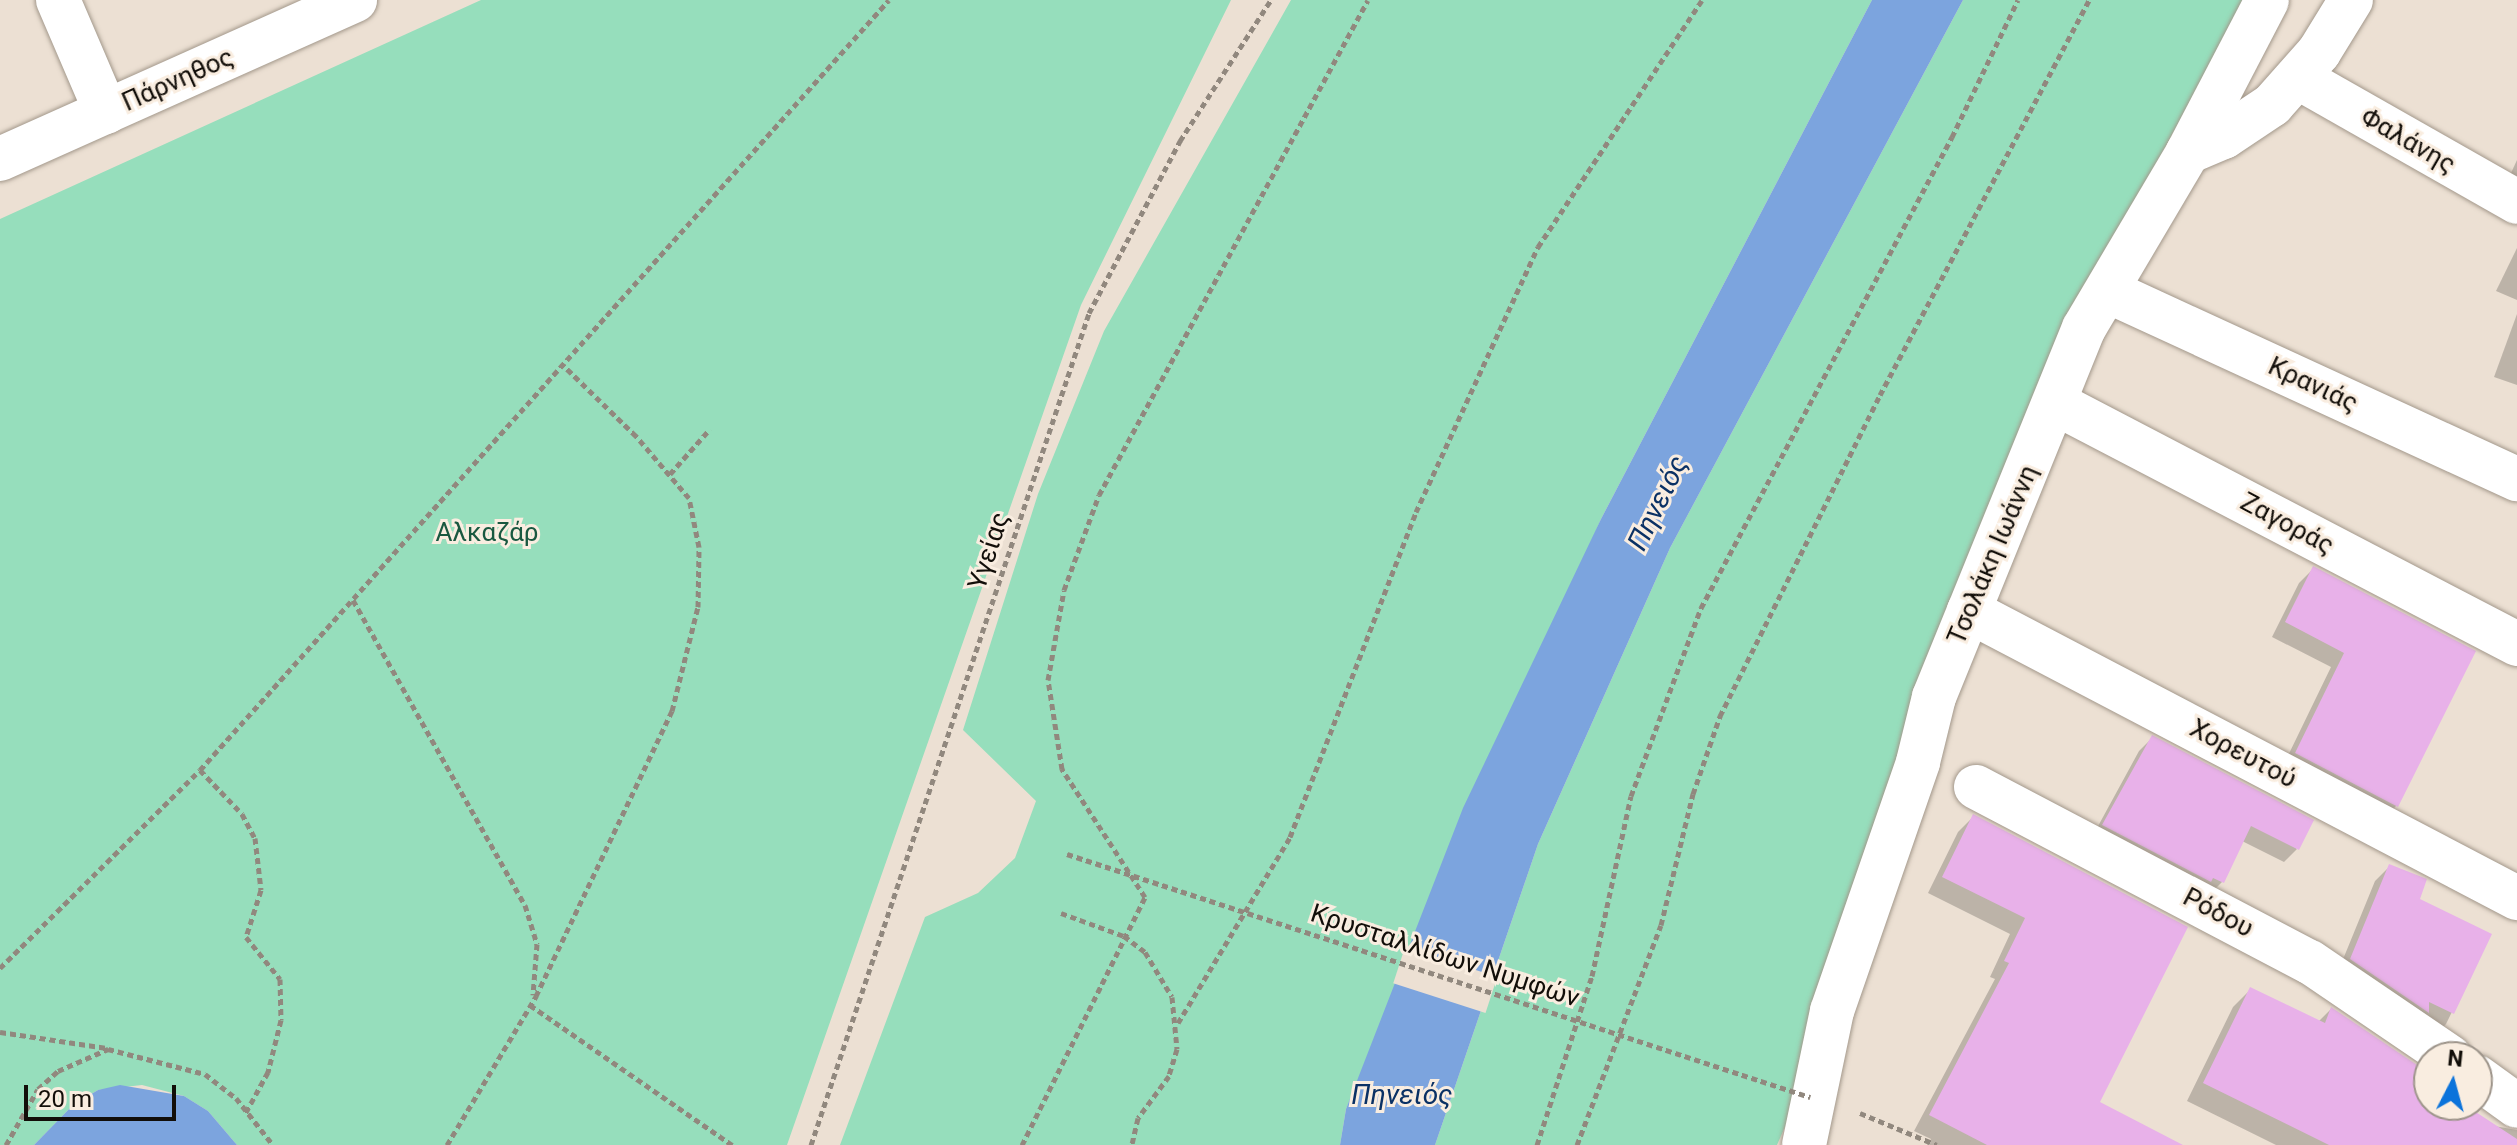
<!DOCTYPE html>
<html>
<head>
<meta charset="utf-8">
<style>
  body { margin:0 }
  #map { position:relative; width:2517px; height:1145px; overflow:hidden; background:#ece0d3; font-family:Roboto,sans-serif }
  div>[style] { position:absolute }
  .green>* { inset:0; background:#96debc }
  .water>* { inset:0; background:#7ca4de }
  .pier>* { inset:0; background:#ece0d3; transform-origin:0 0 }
  .shadow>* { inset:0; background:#0003 }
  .building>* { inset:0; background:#e8b1e9 }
  .path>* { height:5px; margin-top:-2.5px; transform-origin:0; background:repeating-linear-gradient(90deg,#91887e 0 6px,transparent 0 10px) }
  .roads { filter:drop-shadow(0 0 2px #a3988b) drop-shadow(0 0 2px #a3988b) }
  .minor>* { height:44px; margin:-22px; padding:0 22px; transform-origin:22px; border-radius:22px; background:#fff }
  .path-bridge>* { height:5px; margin-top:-2.5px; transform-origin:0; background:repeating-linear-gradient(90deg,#91887e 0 6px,transparent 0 10px) }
  span { translate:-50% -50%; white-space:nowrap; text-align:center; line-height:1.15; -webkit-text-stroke:6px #f9ede0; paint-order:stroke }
  .street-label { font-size:26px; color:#120e09 }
  .park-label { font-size:26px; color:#195840 }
  .water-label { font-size:28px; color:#0a3165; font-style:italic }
  .north { position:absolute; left:2413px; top:1041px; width:80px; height:80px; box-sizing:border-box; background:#f9ede0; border:2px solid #9d948a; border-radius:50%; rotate:6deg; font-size:22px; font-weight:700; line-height:32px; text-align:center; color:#120e09 }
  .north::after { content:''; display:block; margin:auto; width:28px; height:36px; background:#0b73db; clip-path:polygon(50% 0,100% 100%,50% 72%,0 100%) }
  .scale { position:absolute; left:24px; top:1085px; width:152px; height:36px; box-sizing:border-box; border:4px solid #120e09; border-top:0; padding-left:10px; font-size:24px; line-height:28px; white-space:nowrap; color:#120e09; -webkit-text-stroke:6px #f9ede0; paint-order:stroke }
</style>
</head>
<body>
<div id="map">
  <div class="green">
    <div style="clip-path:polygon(481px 0,1231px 0,1081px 305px,787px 1145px,237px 1145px,208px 1111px,184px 1096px,142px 1085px,98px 1090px,73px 1105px,34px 1145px,0 1145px,0 219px)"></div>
    <div style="clip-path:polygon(1291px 0,1872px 0,1601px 519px,1346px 1109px,1340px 1145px,840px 1145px,925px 917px,978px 893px,1015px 858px,1036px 801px,963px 730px,1038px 494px,1104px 331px)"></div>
    <div style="clip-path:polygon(1963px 0,2245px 0,2110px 249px,1813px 1063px,1777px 1145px,1435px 1145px,1538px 844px,1670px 548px)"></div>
  </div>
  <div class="water">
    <div style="clip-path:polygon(1872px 0,1963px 0,1670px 548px,1538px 844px,1435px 1145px,1340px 1145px,1346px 1109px,1463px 808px,1601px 519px)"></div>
    <div style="clip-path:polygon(120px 1085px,184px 1096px,208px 1111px,237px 1145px,34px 1145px,73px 1105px,98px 1090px)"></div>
  </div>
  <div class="pier">
    <div style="left:1405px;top:947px;width:97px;height:38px;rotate:18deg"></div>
  </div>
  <div class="shadow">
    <div style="clip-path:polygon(2517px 160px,2517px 192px,2505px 186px)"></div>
    <div style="clip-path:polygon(2517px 248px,2517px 300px,2496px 291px)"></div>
    <div style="clip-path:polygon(2517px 314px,2517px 385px,2494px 377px)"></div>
    <div style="clip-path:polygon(2314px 568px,2473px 652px,2396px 806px,2382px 821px,2282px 768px,2331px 667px,2272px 637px,2299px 583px)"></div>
    <div style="clip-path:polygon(2152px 738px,2297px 849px,2284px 862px,2242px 841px,2222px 882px,2209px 895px,2091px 839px,2139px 751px)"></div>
    <div style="clip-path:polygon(1974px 816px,2186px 927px,2097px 1103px,2171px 1145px,1927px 1145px,1931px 1139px,1914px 1131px,1995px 979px,1990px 977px,2010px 934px,1928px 893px,1958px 832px)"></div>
    <div style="clip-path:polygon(2389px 867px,2417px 900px,2490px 935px,2446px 1024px,2432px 1039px,2337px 974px,2375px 881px)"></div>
    <div style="clip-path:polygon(2251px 989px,2318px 1022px,2331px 1009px,2429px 1085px,2429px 1105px,2461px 1105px,2494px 1126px,2517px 1130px,2517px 1145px,2276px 1145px,2187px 1101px,2233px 1007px)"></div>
  </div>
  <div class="building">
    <div style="clip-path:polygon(2313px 566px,2476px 651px,2398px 807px,2295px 753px,2344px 653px,2285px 622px)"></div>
    <div style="clip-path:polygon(2152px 735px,2314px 820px,2299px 850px,2251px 826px,2224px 883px,2213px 878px,2211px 882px,2102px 825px)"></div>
    <div style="clip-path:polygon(1973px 814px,2188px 927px,2100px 1102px,2183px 1145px,1987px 1145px,1929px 1115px,2009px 963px,2004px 961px,2025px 918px,1942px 877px)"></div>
    <div style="clip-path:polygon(2389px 864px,2427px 879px,2420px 899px,2492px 934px,2454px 1014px,2429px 1002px,2429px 1013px,2350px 959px)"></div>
    <div style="clip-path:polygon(2250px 987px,2325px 1023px,2331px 1007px,2429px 1073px,2429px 1105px,2465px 1105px,2517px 1139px,2517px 1145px,2329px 1145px,2203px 1083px)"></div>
  </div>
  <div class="path">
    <div style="left:670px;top:474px;width:60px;rotate:-48.4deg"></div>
    <div style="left:353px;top:600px;width:350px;rotate:60.6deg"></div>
    <div style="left:525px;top:905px;width:41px;rotate:72.9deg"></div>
    <div style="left:537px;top:944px;width:51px;rotate:94.5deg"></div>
    <div style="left:200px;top:770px;width:61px;rotate:46.3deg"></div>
    <div style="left:242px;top:814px;width:27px;rotate:62deg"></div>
    <div style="left:255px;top:838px;width:52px;rotate:83.4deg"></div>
    <div style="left:261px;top:890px;width:49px;rotate:107.7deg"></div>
    <div style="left:246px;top:937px;width:54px;rotate:51deg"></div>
    <div style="left:280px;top:979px;width:41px;rotate:88.6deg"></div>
    <div style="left:281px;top:1020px;width:54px;rotate:104deg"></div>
    <div style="left:268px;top:1072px;width:48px;rotate:118.7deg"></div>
    <div style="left:1061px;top:913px;width:67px;rotate:20.1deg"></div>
    <div style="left:1124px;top:936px;width:26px;rotate:37deg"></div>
    <div style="left:1145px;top:952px;width:52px;rotate:59deg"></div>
    <div style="left:1172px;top:997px;width:52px;rotate:84.5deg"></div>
    <div style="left:1177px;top:1049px;width:28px;rotate:107deg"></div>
    <div style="left:1169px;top:1076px;width:52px;rotate:126.4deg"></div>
    <div style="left:1138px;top:1118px;width:28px;rotate:103deg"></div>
    <div style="left:0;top:968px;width:281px;rotate:-44.7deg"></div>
    <div style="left:200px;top:770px;width:1033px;rotate:-48.18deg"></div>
    <div style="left:530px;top:1005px;width:246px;rotate:34.7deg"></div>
    <div style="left:1178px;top:1023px;width:217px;rotate:-58.9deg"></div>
    <div style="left:1290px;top:837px;width:349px;rotate:-68.8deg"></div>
    <div style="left:1416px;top:512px;width:292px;rotate:-65.3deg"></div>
    <div style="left:1538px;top:247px;width:296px;rotate:-56.4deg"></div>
    <div style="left:0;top:1032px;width:108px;rotate:8.5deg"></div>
    <div style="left:1860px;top:1113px;width:83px;rotate:22.6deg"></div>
    <div style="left:6px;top:1145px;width:64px;rotate:-60.3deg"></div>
    <div style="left:38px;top:1089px;width:27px;rotate:-42deg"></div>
    <div style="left:58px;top:1071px;width:55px;rotate:-23.7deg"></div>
    <div style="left:108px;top:1049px;width:100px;rotate:14.5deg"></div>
    <div style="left:205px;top:1074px;width:39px;rotate:38deg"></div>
    <div style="left:236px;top:1098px;width:60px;rotate:51.8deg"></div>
    <div style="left:447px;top:1145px;width:174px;rotate:-59.1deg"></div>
    <div style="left:536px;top:996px;width:316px;rotate:-64.5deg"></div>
    <div style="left:672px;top:711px;width:107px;rotate:-76deg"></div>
    <div style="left:698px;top:607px;width:60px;rotate:-89deg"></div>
    <div style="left:699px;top:547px;width:50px;rotate:-101.5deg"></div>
    <div style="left:689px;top:498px;width:82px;rotate:-130.5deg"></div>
    <div style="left:636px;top:436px;width:102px;rotate:-135.8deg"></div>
    <div style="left:811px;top:1145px;width:877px;rotate:-71.52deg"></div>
    <div style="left:1089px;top:313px;width:195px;rotate:-62.1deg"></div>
    <div style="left:1180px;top:141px;width:168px;rotate:-57.2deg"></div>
    <div style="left:1022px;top:1145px;width:277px;rotate:-63.6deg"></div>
    <div style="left:1145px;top:897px;width:153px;rotate:-123deg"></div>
    <div style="left:1062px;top:769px;width:90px;rotate:-98.9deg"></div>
    <div style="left:1048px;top:680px;width:91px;rotate:-79.9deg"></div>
    <div style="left:1064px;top:590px;width:101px;rotate:-69.8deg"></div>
    <div style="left:1099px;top:495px;width:563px;rotate:-61.48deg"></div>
    <div style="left:1537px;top:1145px;width:178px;rotate:-72deg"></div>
    <div style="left:1592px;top:976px;width:184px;rotate:-77.8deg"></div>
    <div style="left:1631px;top:796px;width:201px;rotate:-69.6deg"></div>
    <div style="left:1701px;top:608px;width:534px;rotate:-61.95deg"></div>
    <div style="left:1952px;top:137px;width:152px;rotate:-64.3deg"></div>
    <div style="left:1577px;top:1145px;width:235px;rotate:-69.1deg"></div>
    <div style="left:1661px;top:925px;width:135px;rotate:-76.3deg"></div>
    <div style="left:1693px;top:794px;width:83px;rotate:-70.9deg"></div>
    <div style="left:1720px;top:716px;width:359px;rotate:-63.5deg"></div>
    <div style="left:1880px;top:395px;width:447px;rotate:-62.1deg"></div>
  </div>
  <div class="roads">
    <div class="minor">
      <div style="left:58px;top:0;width:122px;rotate:66.8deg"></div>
      <div style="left:2299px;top:78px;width:251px;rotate:29.6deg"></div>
      <div style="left:2188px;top:152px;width:39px;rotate:-23deg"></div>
      <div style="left:2224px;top:137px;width:58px;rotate:-33.7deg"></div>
      <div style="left:2272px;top:105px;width:71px;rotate:-48.4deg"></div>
      <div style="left:2319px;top:52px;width:61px;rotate:-58.4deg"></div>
      <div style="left:0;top:159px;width:389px;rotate:-24.1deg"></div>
      <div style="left:2110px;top:292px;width:448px;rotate:24.7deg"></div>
      <div style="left:2057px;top:404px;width:519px;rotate:27.55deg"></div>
      <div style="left:1969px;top:611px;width:619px;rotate:27.64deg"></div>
      <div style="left:1976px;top:787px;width:377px;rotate:27.7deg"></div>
      <div style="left:2310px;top:962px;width:169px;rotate:34.2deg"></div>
      <div style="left:2477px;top:1077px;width:49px;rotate:35.9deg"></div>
      <div style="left:1804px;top:1145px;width:137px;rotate:-78.2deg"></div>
      <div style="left:1832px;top:1011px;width:263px;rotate:-70.9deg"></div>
      <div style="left:1918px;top:762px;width:67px;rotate:-76.2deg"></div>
      <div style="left:1934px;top:697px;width:93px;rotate:-67.9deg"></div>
      <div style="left:1969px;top:611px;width:305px;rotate:-67.9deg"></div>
      <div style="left:2084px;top:328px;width:204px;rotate:-59.4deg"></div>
      <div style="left:2188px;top:152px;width:171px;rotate:-62.5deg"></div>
    </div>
  </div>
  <div class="path-bridge">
    <div style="left:1067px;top:854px;width:782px;rotate:18.11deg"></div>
  </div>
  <div class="street-label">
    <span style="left:178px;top:80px;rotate:-24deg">Πάρνηθος</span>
    <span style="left:2408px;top:141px;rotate:30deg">Φαλάνης</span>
    <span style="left:2313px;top:385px;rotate:25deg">Κρανιάς</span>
    <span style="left:2287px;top:524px;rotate:28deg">Ζαγοράς</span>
    <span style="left:989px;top:551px;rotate:-72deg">Υγείας</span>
    <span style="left:1993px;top:555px;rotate:-67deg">Τσολάκη Ιωάννη</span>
    <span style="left:2243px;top:754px;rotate:28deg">Χορευτού</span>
    <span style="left:2218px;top:913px;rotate:28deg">Ρόδου</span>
    <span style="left:1445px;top:956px;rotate:18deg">Κρυσταλλίδων Νυμφών</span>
  </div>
  <div class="park-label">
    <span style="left:487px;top:533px">Αλκαζάρ</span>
  </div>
  <div class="water-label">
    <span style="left:1658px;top:503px;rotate:-64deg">Πηνειός</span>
    <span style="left:1402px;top:1095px">Πηνειός</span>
  </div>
  <div class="north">N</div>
  <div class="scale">20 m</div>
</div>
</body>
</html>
